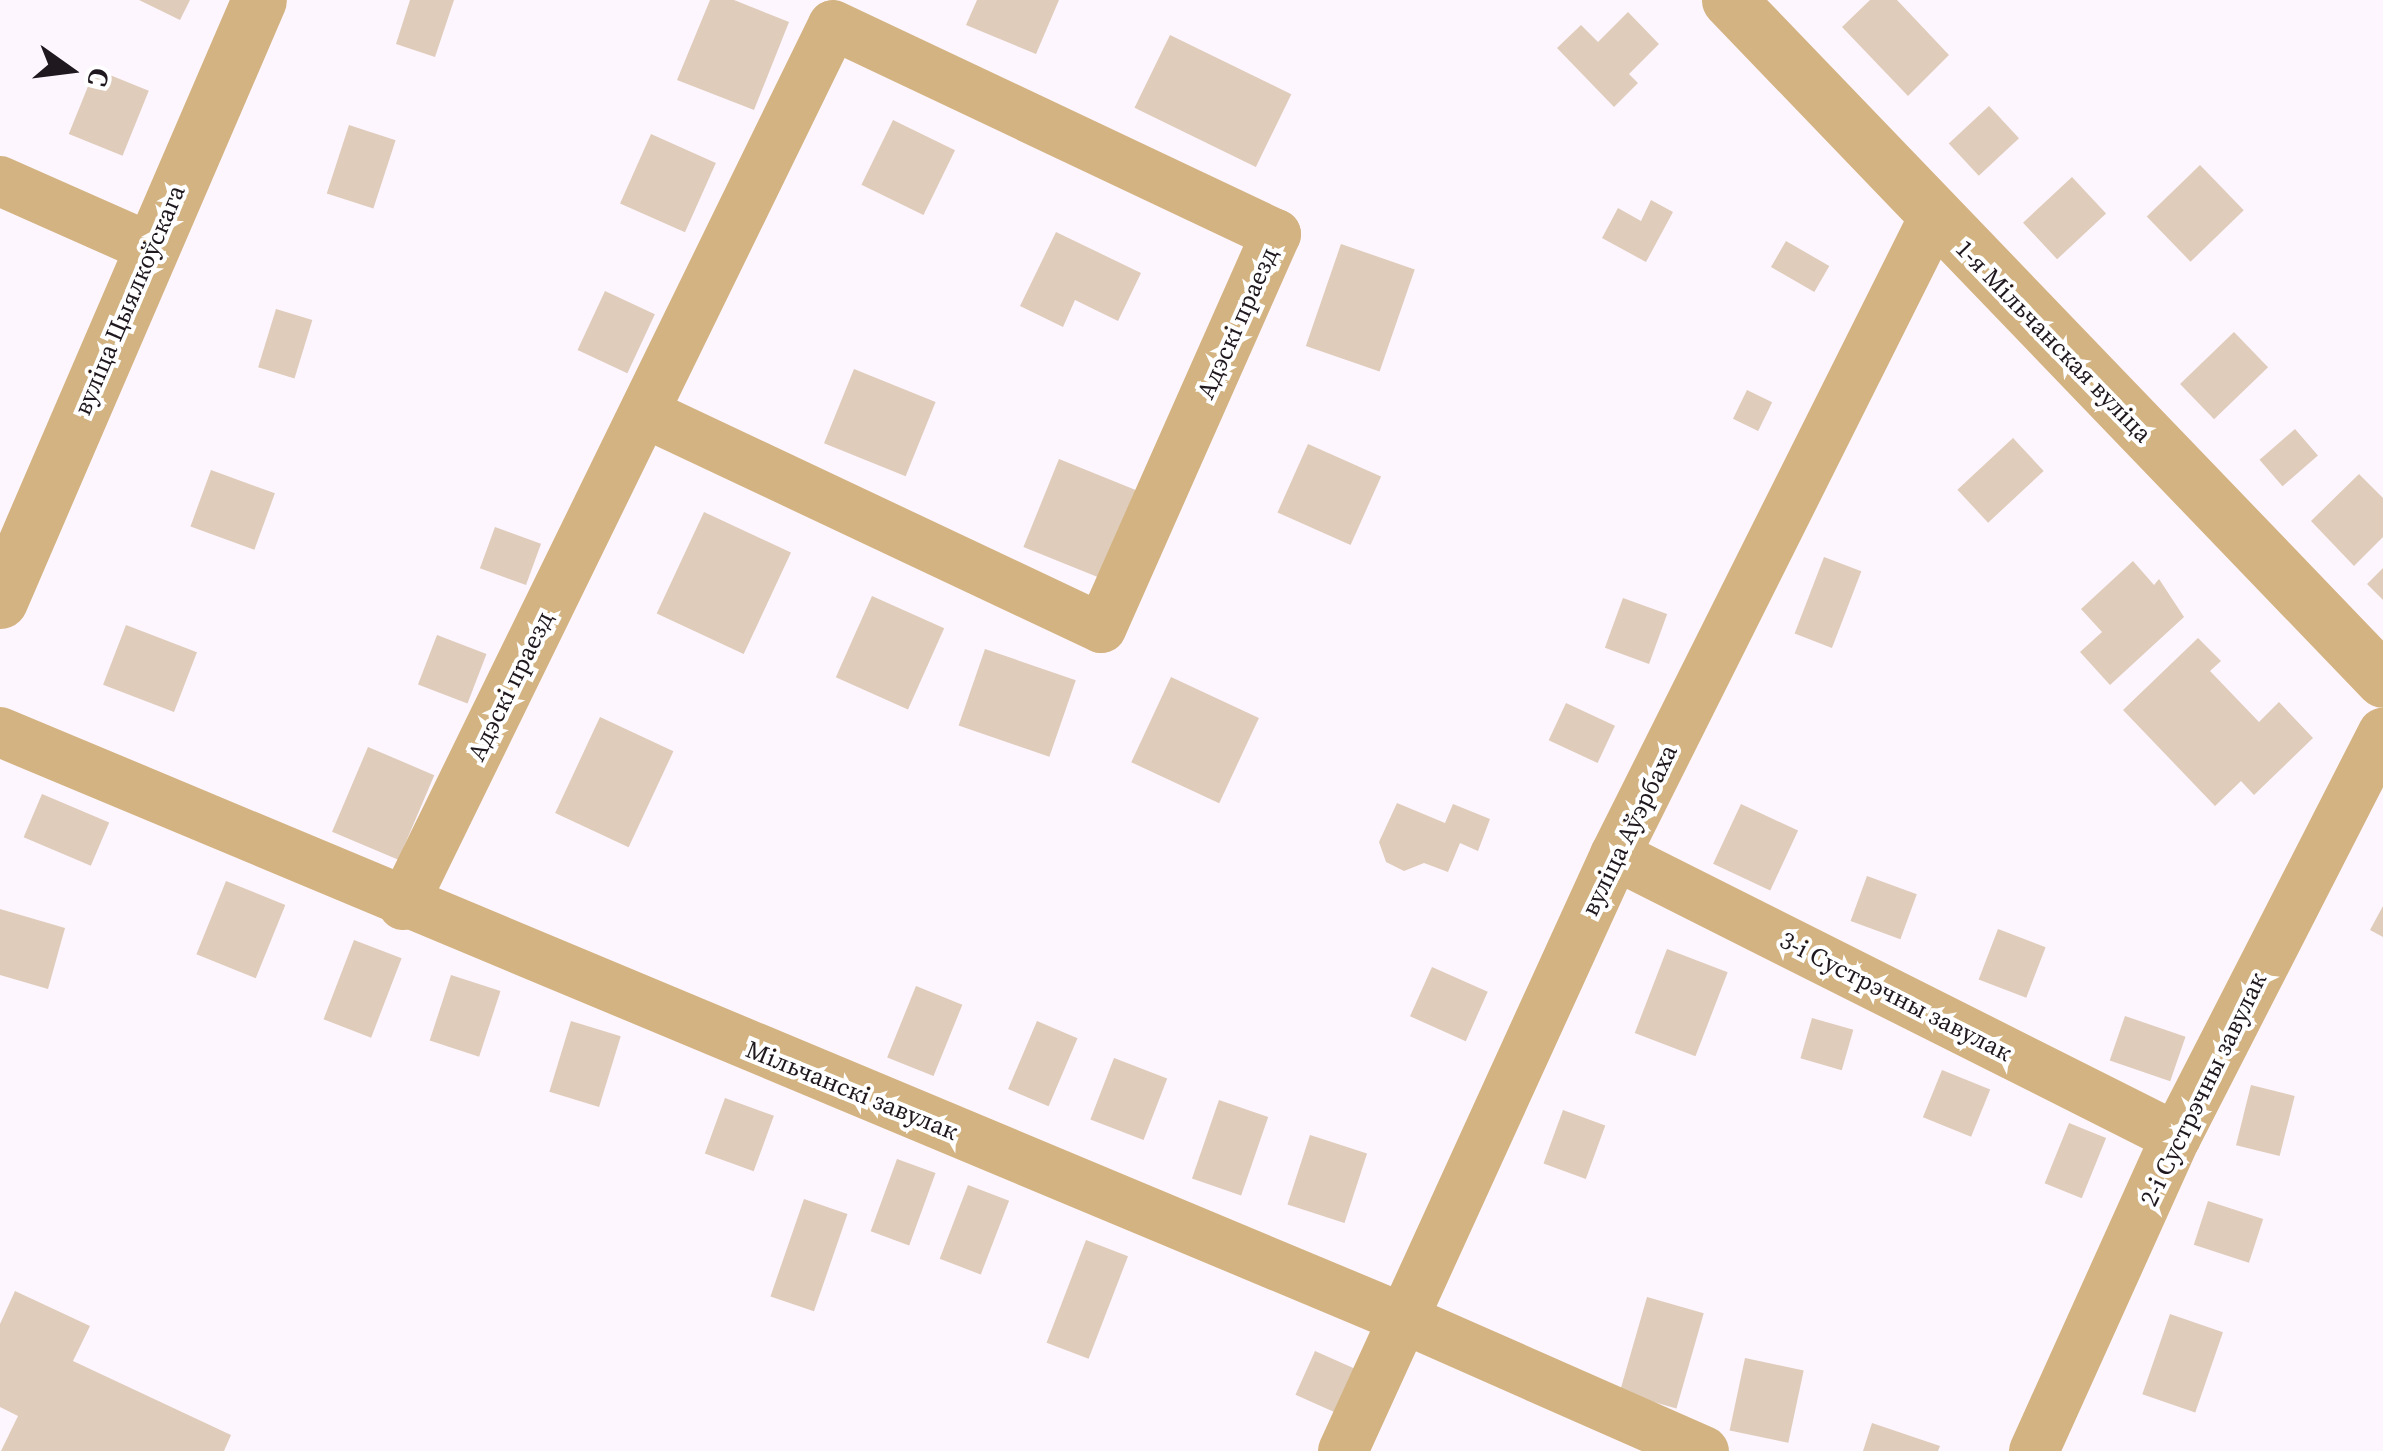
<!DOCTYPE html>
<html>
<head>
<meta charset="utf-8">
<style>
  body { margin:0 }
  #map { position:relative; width:2383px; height:1451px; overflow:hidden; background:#fef6fe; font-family:"Source Serif 4",serif }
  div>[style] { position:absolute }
  .building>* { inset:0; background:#dfccba; transform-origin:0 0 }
  .minor>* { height:50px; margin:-25px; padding:0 25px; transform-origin:25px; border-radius:25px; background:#d3b381 }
  .tertiary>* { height:55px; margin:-27.5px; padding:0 27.5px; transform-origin:27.5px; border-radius:27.5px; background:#d3b381 }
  span { translate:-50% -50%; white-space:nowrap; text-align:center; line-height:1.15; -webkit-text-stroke:8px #fff; paint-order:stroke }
  .street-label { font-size:25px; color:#1f181e }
  .north { position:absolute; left:20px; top:20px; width:100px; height:100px; -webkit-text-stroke:8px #fff; paint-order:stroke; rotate:104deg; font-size:28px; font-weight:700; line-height:40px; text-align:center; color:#1f181e }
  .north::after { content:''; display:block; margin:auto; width:35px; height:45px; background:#1f181e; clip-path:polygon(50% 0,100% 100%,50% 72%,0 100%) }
</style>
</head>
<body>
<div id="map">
  <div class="building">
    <div style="clip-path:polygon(139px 0,190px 0,180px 20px)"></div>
    <div style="clip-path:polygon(410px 0,454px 0,435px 57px,396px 44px)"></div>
    <div style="clip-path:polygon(710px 0,734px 0,789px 22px,754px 110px,677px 80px)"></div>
    <div style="clip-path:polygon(977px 0,1059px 0,1036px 54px,966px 25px)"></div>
    <div style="clip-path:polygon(1870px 0,1897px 0,1949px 55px,1908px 96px,1842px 27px)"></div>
    <div style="clip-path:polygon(1628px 12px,1659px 44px,1629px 74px,1638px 83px,1614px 107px,1557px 48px,1581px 25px,1598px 42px)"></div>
    <div style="left:1170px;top:35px;width:135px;height:81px;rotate:26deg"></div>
    <div style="left:95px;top:69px;width:58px;height:70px;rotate:22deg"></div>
    <div style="left:1989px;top:106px;width:44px;height:55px;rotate:47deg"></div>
    <div style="left:893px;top:120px;width:69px;height:72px;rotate:26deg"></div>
    <div style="left:349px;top:125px;width:49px;height:72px;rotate:18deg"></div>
    <div style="left:651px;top:134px;width:71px;height:76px;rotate:24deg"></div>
    <div style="left:2200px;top:165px;width:63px;height:74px;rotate:46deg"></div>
    <div style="left:2072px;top:177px;width:50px;height:67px;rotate:47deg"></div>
    <div style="clip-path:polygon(1651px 200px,1673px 212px,1646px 262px,1602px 238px,1618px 208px,1641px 221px)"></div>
    <div style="clip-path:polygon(1056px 232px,1141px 273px,1118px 321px,1075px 300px,1063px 327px,1020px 306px)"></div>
    <div style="left:1786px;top:241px;width:50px;height:30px;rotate:30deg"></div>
    <div style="left:1341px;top:244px;width:78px;height:108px;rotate:19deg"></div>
    <div style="left:605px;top:291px;width:55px;height:65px;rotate:25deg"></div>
    <div style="left:276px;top:309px;width:38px;height:61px;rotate:17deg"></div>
    <div style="left:2234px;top:332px;width:49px;height:75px;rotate:46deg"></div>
    <div style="left:854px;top:369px;width:88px;height:80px;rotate:22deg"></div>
    <div style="left:1747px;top:390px;width:28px;height:32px;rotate:26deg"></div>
    <div style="left:2295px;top:429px;width:35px;height:47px;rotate:49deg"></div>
    <div style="left:2013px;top:438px;width:45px;height:76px;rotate:47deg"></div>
    <div style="left:1308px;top:444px;width:80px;height:75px;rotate:24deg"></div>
    <div style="left:1059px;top:459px;width:84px;height:95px;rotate:22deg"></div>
    <div style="left:211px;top:470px;width:68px;height:60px;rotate:20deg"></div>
    <div style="clip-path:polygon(2359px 474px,2383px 498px,2383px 537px,2354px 566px,2311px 521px)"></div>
    <div style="left:704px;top:512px;width:96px;height:112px;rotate:25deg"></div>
    <div style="left:495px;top:527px;width:49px;height:44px;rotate:20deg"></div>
    <div style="left:1824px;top:557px;width:40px;height:82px;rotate:21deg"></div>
    <div style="clip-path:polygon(2133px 561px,2154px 585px,2159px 579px,2184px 617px,2110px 685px,2080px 652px,2102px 632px,2081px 609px)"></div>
    <div style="clip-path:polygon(2383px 568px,2383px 600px,2367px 584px)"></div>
    <div style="left:872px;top:596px;width:79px;height:89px;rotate:24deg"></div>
    <div style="left:1623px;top:598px;width:47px;height:53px;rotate:20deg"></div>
    <div style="left:126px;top:625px;width:76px;height:64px;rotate:21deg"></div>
    <div style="left:437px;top:635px;width:53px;height:53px;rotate:21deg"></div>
    <div style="clip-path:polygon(2198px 638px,2221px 661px,2210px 671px,2259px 722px,2279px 702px,2313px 738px,2254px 795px,2241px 781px,2215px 806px,2123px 710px)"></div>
    <div style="left:985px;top:649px;width:96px;height:81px;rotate:19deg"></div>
    <div style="left:1171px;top:677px;width:97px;height:94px;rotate:25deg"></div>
    <div style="left:1566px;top:703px;width:54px;height:41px;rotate:25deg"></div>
    <div style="left:600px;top:717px;width:81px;height:106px;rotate:25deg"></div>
    <div style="left:368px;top:747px;width:72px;height:92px;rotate:23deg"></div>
    <div style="left:42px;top:794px;width:73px;height:47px;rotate:23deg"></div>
    <div style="clip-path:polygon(1397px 803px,1445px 823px,1453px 804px,1490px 819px,1478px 851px,1460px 843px,1448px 872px,1424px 863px,1404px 871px,1386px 862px,1379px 842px)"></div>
    <div style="left:1741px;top:804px;width:63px;height:66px;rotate:25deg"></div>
    <div style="left:1867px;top:876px;width:53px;height:48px;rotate:20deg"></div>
    <div style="left:226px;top:881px;width:64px;height:79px;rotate:22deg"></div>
    <div style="clip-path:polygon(2383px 906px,2383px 937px,2370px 930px)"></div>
    <div style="clip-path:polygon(0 909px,65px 928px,48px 989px,0 975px)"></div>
    <div style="left:1998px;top:929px;width:51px;height:54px;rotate:21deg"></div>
    <div style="left:354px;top:940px;width:51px;height:85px;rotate:21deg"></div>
    <div style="left:1667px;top:949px;width:65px;height:90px;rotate:21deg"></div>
    <div style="left:1432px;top:967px;width:61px;height:54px;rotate:24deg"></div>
    <div style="left:451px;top:975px;width:52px;height:69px;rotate:18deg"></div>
    <div style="left:916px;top:986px;width:50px;height:77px;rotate:22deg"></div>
    <div style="left:2125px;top:1016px;width:64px;height:47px;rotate:19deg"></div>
    <div style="left:1812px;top:1018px;width:43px;height:42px;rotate:16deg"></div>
    <div style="left:571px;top:1021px;width:52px;height:74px;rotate:17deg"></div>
    <div style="left:1037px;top:1021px;width:44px;height:74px;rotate:23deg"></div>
    <div style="left:1114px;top:1058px;width:57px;height:66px;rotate:21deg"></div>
    <div style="left:1942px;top:1070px;width:52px;height:51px;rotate:22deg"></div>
    <div style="left:2251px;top:1085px;width:45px;height:62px;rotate:14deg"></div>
    <div style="left:725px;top:1098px;width:52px;height:59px;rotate:20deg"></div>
    <div style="left:1219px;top:1100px;width:52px;height:83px;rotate:19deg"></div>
    <div style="left:1563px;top:1110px;width:45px;height:57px;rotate:20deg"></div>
    <div style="left:2069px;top:1123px;width:40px;height:65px;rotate:22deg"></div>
    <div style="left:1310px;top:1135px;width:60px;height:73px;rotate:18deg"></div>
    <div style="left:897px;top:1159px;width:41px;height:77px;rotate:20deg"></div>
    <div style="left:968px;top:1185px;width:44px;height:79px;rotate:21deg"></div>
    <div style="left:804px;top:1199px;width:46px;height:103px;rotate:19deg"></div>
    <div style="left:2208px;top:1201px;width:58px;height:46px;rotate:18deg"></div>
    <div style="left:1086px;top:1240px;width:45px;height:110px;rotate:21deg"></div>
    <div style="clip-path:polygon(15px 1291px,90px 1326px,73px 1361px,231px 1435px,224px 1451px,1px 1451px,18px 1416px,0 1407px,0 1324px)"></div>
    <div style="left:1647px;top:1297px;width:59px;height:99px;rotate:16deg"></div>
    <div style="left:2170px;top:1314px;width:56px;height:85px;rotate:19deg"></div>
    <div style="left:1315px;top:1351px;width:48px;height:48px;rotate:24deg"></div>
    <div style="left:1745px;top:1358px;width:60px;height:74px;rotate:12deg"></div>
    <div style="clip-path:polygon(1872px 1423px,1940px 1446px,1938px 1451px,1863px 1451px)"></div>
  </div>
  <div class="minor">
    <div style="left:0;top:181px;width:165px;rotate:23.9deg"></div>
    <div style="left:0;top:732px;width:1520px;rotate:22.68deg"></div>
    <div style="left:1402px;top:1318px;width:330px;rotate:23.8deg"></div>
    <div style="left:1615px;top:855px;width:628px;rotate:26.69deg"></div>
    <div style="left:403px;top:905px;width:979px;rotate:-63.96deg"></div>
    <div style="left:833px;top:25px;width:490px;rotate:25.3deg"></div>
    <div style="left:1276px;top:234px;width:431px;rotate:113.9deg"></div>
    <div style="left:1101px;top:628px;width:504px;rotate:-154.76deg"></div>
    <div style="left:1343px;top:1451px;width:655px;rotate:-65.47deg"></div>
    <div style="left:1615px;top:855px;width:713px;rotate:-63.43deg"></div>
    <div style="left:2034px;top:1451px;width:345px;rotate:-65.7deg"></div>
    <div style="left:2176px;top:1137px;width:454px;rotate:-62.9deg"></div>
  </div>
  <div class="tertiary">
    <div style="left:1729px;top:0;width:943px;rotate:46.12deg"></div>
    <div style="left:0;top:601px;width:654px;rotate:-66.69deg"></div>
  </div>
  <div class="street-label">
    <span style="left:129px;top:300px;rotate:-67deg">вуліца Цыялкоўскага</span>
    <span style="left:1237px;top:323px;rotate:-66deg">Адэскі праезд</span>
    <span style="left:2054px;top:341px;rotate:46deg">1-я Мільчанская вуліца</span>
    <span style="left:510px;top:686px;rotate:-64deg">Адэскі праезд</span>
    <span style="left:1629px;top:830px;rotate:-64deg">вуліца Аўэрбаха</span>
    <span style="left:1896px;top:996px;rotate:27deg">3-і Сустрэчны завулак</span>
    <span style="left:2203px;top:1089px;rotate:-64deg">2-і Сустрэчны завулак</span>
    <span style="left:852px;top:1090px;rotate:22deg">Мільчанскі завулак</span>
  </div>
  <div class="north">С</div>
</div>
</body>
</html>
